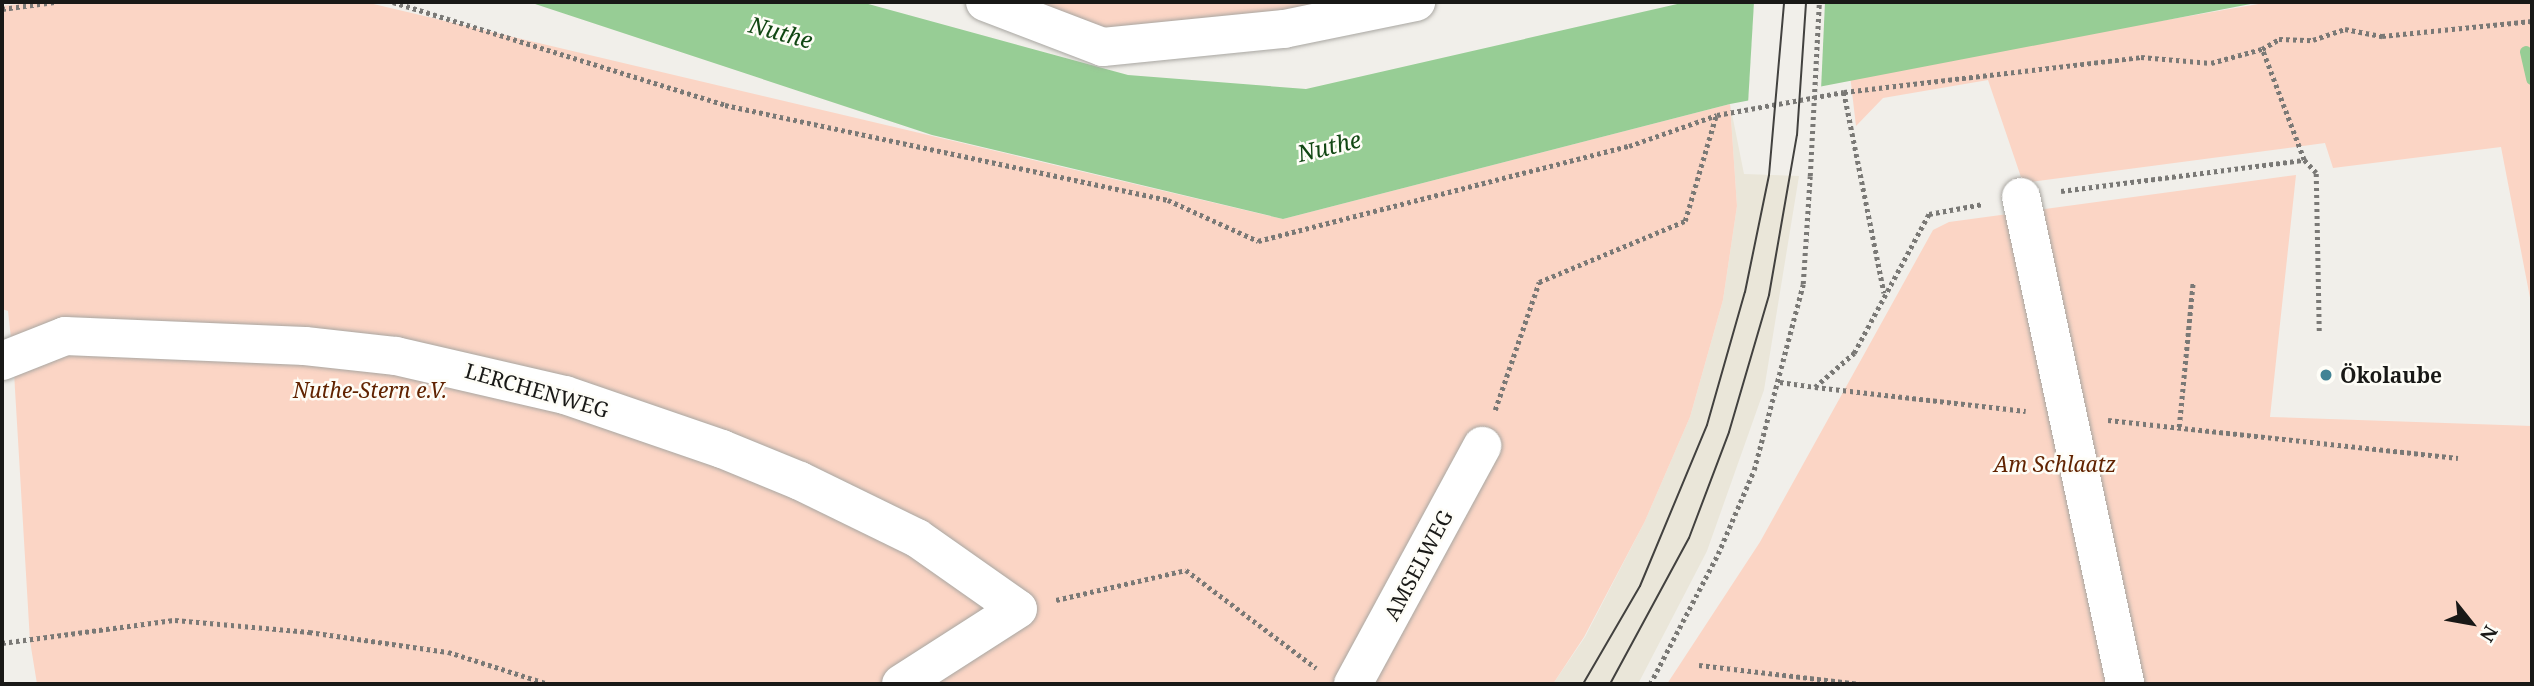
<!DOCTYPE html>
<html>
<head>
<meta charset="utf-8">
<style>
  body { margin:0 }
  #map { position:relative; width:2534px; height:686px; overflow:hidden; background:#f1efea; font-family:"Noto Serif",serif }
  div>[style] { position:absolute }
  .built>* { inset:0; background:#eae6d9 }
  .green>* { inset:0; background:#fbd5c5 }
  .water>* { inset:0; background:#97cd95 }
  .pier>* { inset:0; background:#f1efea }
  .stream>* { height:12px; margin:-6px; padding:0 6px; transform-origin:6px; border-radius:6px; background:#97cd95 }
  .path>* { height:4.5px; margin-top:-2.25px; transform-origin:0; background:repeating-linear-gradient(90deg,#7a7976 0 3.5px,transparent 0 7px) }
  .roads { filter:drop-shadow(0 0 2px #a8a6a1) drop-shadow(0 0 2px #a8a6a1) }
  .minor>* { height:38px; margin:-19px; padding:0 19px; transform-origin:19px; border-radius:19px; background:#fff }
  .tram>* { height:2px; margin:-1px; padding:0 1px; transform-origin:1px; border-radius:1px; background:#42413f }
  .path-bridge>* { height:4.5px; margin-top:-2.25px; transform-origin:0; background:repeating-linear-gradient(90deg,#7a7976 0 3.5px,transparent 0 7px) }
  .dots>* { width:19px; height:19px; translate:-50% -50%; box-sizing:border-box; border:4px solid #fefdf7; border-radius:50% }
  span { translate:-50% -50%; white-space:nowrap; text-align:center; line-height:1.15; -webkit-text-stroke:5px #fefdf7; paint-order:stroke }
  .poi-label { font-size:21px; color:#191917; font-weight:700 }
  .left { translate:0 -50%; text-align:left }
  .park-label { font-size:21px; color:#612301; font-style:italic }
  .street-label { font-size:21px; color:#191917 }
  .water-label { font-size:23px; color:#114713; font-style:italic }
  .frame { position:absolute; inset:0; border:4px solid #191917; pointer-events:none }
  .north { position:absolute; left:2436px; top:588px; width:70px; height:70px; -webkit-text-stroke:5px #fefdf7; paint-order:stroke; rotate:121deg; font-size:19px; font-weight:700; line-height:28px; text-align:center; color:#191917 }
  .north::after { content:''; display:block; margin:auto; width:24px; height:32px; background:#191917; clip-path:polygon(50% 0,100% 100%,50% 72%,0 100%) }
</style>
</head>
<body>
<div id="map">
  <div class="built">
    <div style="clip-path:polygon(1730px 104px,1744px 174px,1799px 176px,1764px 390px,1707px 551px,1638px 684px,1553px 684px,1585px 637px,1645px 521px,1690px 417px,1723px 300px,1737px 206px)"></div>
  </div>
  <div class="green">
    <div style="clip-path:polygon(37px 2px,365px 2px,1283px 219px,1730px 104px,1737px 206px,1723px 300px,1690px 417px,1645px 521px,1584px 637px,1553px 684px,37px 684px,30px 641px,13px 356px,8px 311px,2px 309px,2px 6px)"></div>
    <div style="clip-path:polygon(1038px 2px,1338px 2px,1283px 13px,1104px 28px)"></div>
    <div style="clip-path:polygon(2270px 2px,2532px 2px,2532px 308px,2501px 147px,2333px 168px,2325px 143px,2023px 183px,1988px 80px,1883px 98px,1856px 126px,1850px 75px)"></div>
    <div style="clip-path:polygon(2296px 175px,2270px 417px,2532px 426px,2532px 684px,1667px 684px,1760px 542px,1933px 230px,1949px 222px)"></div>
  </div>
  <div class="water">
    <div style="clip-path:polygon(529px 2px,861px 2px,1128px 75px,1306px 89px,1686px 2px,2261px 2px,1730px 104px,1283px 219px,932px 135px)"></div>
  </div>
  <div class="pier">
    <div style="clip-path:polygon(1754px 2px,1825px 2px,1821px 90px,1748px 104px)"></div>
  </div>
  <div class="stream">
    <div style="left:2526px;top:52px;width:28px;rotate:77deg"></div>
  </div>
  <div class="path">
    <div style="left:393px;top:2px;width:348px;rotate:17.2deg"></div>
    <div style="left:725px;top:105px;width:453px;rotate:12.1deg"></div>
    <div style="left:1168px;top:200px;width:99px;rotate:24.5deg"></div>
    <div style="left:1258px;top:241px;width:383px;rotate:-14.4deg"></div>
    <div style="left:1629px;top:146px;width:93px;rotate:-19.4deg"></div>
    <div style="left:1717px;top:115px;width:129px;rotate:-10.3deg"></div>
    <div style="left:1844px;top:92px;width:299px;rotate:-6.7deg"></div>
    <div style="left:2141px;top:57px;width:70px;rotate:4.9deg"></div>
    <div style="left:2211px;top:63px;width:53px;rotate:-15.4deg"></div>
    <div style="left:2px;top:9px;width:53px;rotate:-7.5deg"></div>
    <div style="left:1844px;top:92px;width:205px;rotate:78.7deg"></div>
    <div style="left:2061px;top:191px;width:245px;rotate:-7.3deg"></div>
    <div style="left:2319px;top:331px;width:158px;rotate:-91.1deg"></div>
    <div style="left:2316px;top:173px;width:18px;rotate:-133deg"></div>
    <div style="left:2304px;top:160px;width:119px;rotate:-110.7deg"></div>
    <div style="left:2262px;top:49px;width:20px;rotate:-30deg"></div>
    <div style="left:2279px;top:39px;width:34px;rotate:2deg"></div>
    <div style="left:2313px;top:40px;width:34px;rotate:-19deg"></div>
    <div style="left:2345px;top:29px;width:38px;rotate:11deg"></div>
    <div style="left:2382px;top:36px;width:151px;rotate:-5.7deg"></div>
    <div style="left:1780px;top:382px;width:35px;rotate:8deg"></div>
    <div style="left:1815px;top:387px;width:52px;rotate:-41.1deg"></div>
    <div style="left:1854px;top:353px;width:158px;rotate:-61.7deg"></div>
    <div style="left:1929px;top:214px;width:55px;rotate:-10.5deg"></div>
    <div style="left:1815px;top:387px;width:212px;rotate:6.5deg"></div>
    <div style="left:1495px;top:410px;width:135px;rotate:-71deg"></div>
    <div style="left:1539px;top:282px;width:158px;rotate:-22.7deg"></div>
    <div style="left:1685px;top:221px;width:109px;rotate:-73.6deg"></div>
    <div style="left:2108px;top:420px;width:352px;rotate:6.2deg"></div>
    <div style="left:2179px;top:427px;width:146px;rotate:-84.5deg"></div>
    <div style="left:1056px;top:600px;width:133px;rotate:-13deg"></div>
    <div style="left:1186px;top:570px;width:163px;rotate:37deg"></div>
    <div style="left:2px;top:643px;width:175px;rotate:-7.6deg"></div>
    <div style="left:175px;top:620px;width:135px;rotate:5.1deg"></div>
    <div style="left:309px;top:632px;width:140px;rotate:8.2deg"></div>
    <div style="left:448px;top:652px;width:106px;rotate:17.6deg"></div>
    <div style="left:1699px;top:665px;width:162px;rotate:6.7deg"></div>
    <div style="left:1650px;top:684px;width:147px;rotate:-62.4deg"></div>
    <div style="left:1718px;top:554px;width:91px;rotate:-66.8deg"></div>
    <div style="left:1754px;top:470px;width:192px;rotate:-75.2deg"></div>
    <div style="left:1803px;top:284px;width:108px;rotate:-86.3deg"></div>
  </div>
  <div class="roads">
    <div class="minor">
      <div style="left:985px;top:2px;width:126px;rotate:20.9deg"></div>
      <div style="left:1103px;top:47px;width:182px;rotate:-5.7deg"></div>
      <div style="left:1284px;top:29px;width:135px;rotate:-11.6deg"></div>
      <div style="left:2021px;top:197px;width:498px;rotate:77.9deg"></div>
      <div style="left:2px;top:361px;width:68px;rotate:-21.6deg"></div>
      <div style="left:65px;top:336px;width:240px;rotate:2.4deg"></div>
      <div style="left:305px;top:346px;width:92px;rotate:6.3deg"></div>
      <div style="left:396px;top:356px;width:173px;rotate:13deg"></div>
      <div style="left:565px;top:395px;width:166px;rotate:19deg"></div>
      <div style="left:722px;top:449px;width:84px;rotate:22.3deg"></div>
      <div style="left:800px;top:481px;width:130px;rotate:26deg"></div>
      <div style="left:917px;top:538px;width:123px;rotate:35.1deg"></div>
      <div style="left:1018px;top:609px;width:139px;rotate:147.3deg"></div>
      <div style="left:1353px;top:684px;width:271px;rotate:-61.5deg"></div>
    </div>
  </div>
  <div class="tram">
    <div style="left:1583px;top:684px;width:113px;rotate:-59.8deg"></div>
    <div style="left:1640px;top:586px;width:174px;rotate:-67.4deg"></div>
    <div style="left:1707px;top:425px;width:138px;rotate:-74.1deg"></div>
    <div style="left:1745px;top:292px;width:119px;rotate:-78.4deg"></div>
    <div style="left:1769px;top:175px;width:174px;rotate:-85deg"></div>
    <div style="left:1610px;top:684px;width:166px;rotate:-61.6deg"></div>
    <div style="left:1689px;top:538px;width:113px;rotate:-69.3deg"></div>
    <div style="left:1729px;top:432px;width:143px;rotate:-73.7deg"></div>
    <div style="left:1769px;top:295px;width:162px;rotate:-80.1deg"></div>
    <div style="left:1797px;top:135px;width:133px;rotate:-86.1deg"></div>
  </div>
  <div class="path-bridge">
    <div style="left:1810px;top:176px;width:174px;rotate:-87deg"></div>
  </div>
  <div class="dots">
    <div style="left:2326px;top:375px;background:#428395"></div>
  </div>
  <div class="poi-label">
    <span class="left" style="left:2340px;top:375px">Ökolaube</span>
  </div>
  <div class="park-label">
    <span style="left:370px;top:390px">Nuthe-Stern e.V.</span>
    <span style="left:2055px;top:464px">Am Schlaatz</span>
  </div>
  <div class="street-label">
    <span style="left:537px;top:390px;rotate:16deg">LERCHENWEG</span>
    <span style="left:1418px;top:565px;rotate:-62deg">AMSELWEG</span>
  </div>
  <div class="water-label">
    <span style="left:781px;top:32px;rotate:15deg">Nuthe</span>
    <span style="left:1329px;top:146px;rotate:-14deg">Nuthe</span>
  </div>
  <div class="frame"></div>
  <div class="north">N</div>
</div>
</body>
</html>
